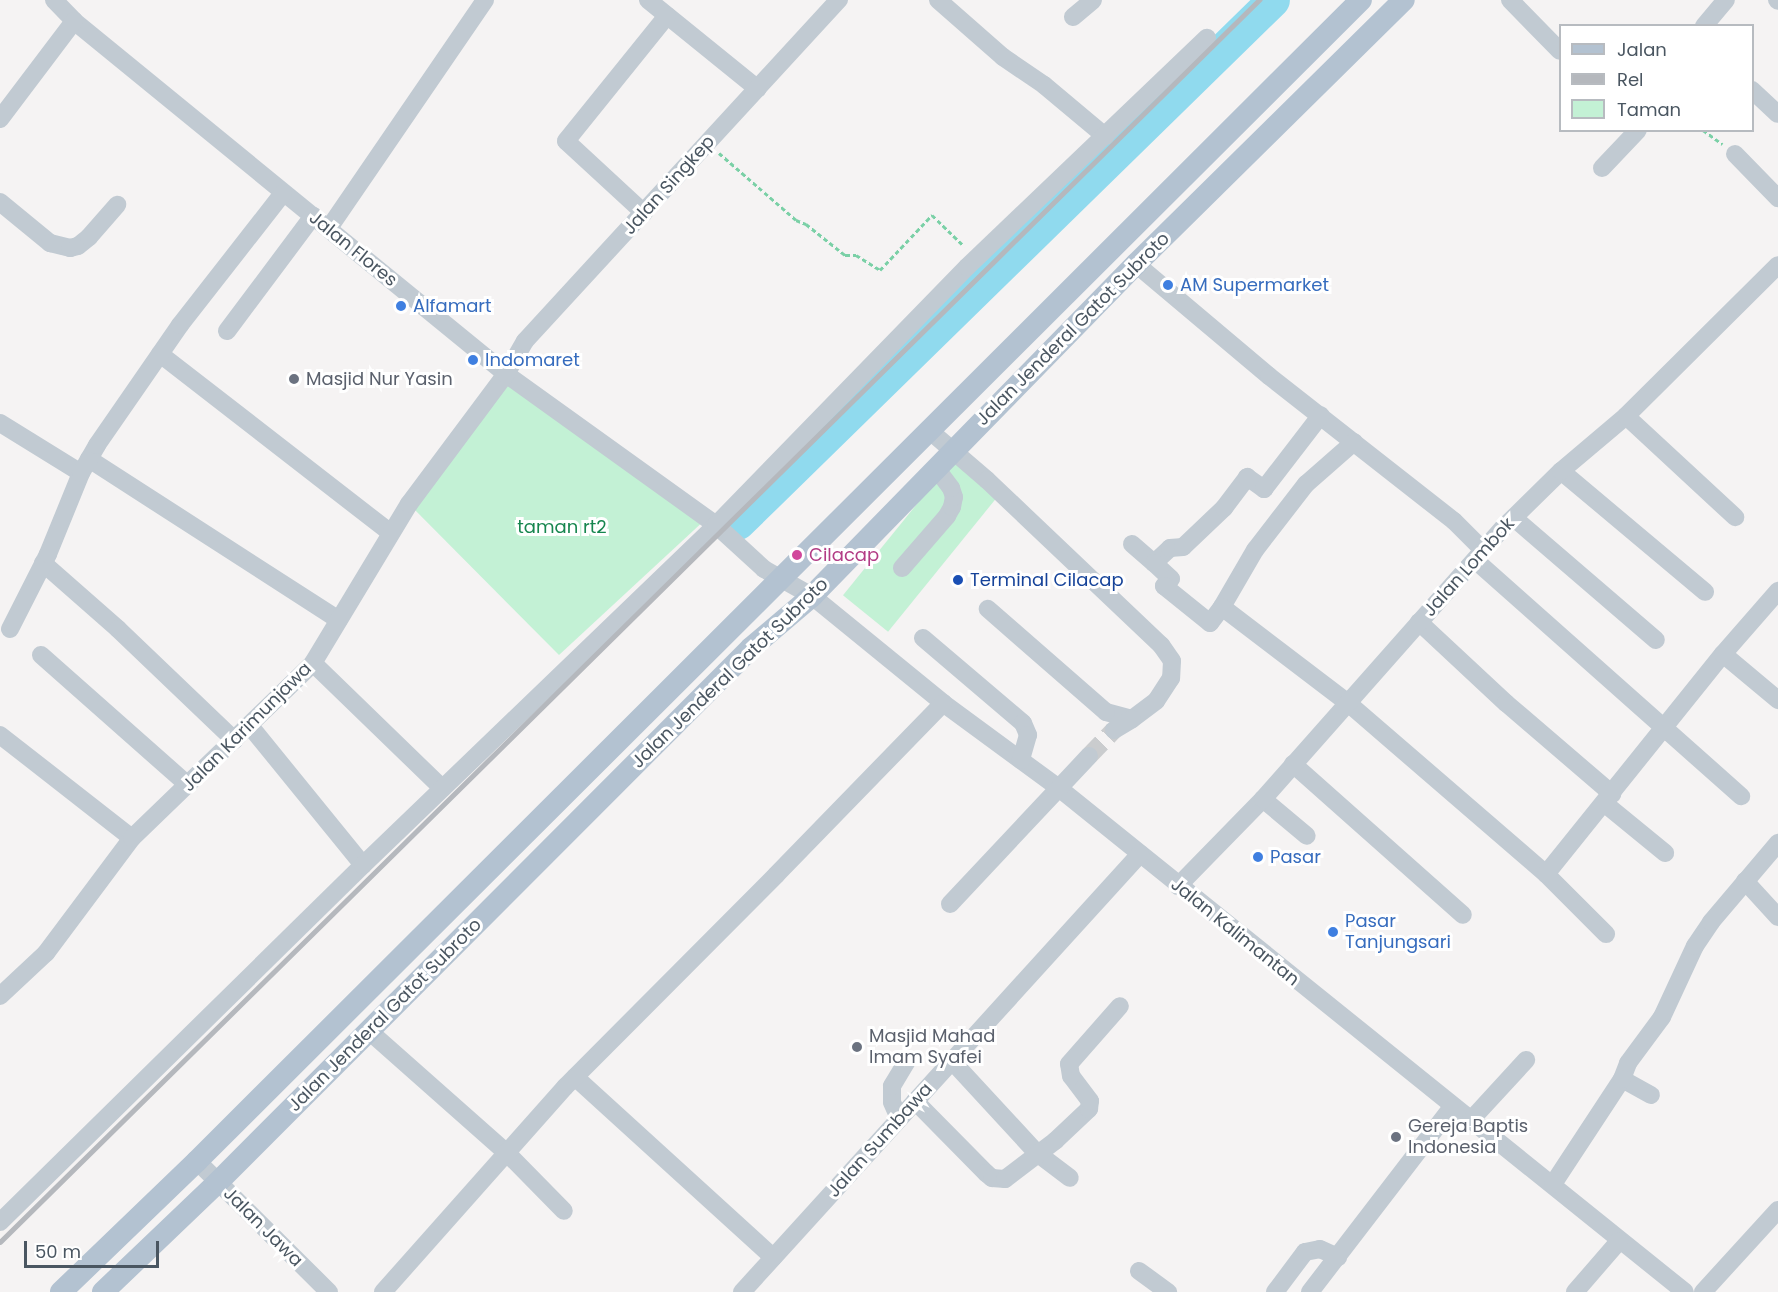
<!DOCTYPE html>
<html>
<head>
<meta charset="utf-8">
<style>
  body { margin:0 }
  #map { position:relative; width:1778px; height:1292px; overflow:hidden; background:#f5f3f3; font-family:Poppins,sans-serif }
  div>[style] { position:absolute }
  .green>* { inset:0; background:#c3f1d5; transform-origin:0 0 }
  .river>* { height:33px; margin:-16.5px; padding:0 16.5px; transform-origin:16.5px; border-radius:16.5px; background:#90daee }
  .minor-tunnel>* { height:18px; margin-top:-9px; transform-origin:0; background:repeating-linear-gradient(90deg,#caccce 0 18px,transparent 0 27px) }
  .path>* { height:3px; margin-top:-1.5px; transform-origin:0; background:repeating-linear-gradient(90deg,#7ad0a6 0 4.5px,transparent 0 7.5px) }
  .minor>* { height:18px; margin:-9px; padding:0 9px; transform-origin:9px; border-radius:9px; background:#c1cad2 }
  .major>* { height:22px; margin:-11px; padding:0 11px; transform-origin:11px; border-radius:11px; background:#b3c2d1 }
  .rail>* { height:4.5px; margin:-2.25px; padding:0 2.25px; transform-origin:2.25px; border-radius:2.25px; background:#b5b8bd }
  .dots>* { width:16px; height:16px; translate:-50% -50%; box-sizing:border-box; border:3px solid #fff; border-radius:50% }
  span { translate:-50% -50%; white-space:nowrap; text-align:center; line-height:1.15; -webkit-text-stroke:6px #fff; paint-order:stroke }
  .street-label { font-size:18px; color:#4a5661 }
  .shop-label { font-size:18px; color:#366cbe }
  .left { translate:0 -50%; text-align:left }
  .worship-label { font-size:18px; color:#5b616d }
  .park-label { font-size:18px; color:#17864f }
  .hotel-label { font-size:18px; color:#b23c85 }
  .transit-label { font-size:18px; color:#164399 }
  .legend { position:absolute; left:1559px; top:24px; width:195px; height:108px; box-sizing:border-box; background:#fff; border:2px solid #b7bbc0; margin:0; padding:8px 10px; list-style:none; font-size:18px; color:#4a5661 }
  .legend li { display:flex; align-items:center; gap:12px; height:30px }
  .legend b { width:30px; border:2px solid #b7bbc0 }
  .scale { position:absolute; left:24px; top:1241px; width:135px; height:27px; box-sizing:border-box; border:3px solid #4a5661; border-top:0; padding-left:8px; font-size:18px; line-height:21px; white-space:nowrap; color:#4a5661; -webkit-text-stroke:4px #fff; paint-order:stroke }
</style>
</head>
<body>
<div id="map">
  <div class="green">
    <div style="clip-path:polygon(506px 374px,707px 518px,559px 655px,409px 504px)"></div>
    <div style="left:955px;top:457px;width:58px;height:178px;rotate:39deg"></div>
  </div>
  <div class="river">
    <div style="left:738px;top:523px;width:748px;rotate:-44.35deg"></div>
  </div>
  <div class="minor-tunnel">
    <div style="left:1089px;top:756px;width:36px;rotate:-46deg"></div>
  </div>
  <div class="path">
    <div style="left:1703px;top:130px;width:24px;rotate:36deg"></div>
    <div style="left:719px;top:153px;width:102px;rotate:41deg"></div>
    <div style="left:796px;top:220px;width:11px;rotate:22deg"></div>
    <div style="left:806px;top:224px;width:50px;rotate:38.5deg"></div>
    <div style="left:845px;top:255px;width:11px"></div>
    <div style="left:856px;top:255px;width:28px;rotate:32deg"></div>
    <div style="left:880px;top:270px;width:76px;rotate:-46.6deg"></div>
    <div style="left:932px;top:215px;width:45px;rotate:44.1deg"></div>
  </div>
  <div class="minor">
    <div style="left:54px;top:0;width:29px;rotate:46deg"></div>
    <div style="left:74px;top:21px;width:558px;rotate:39.25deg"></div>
    <div style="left:506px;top:374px;width:259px;rotate:35.7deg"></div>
    <div style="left:716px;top:525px;width:65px;rotate:42.5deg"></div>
    <div style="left:764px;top:569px;width:55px;rotate:29.4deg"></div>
    <div style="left:812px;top:596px;width:169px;rotate:39.2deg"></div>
    <div style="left:943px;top:703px;width:145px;rotate:36.3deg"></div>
    <div style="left:1060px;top:789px;width:802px;rotate:38.83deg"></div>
    <div style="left:648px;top:0;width:141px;rotate:39deg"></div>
    <div style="left:938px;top:0;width:86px;rotate:41.2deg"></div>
    <div style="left:1003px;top:57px;width:50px;rotate:34.3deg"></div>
    <div style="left:1044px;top:85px;width:80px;rotate:39.9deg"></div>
    <div style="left:1510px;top:0;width:71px;rotate:45.6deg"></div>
    <div style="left:1777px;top:0;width:1px;rotate:45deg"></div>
    <div style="left:1073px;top:17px;width:26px;rotate:-40deg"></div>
    <div style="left:1704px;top:26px;width:34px;rotate:-50deg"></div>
    <div style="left:1752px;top:90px;width:35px;rotate:43deg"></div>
    <div style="left:0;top:119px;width:123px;rotate:-52.9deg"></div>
    <div style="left:1735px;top:154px;width:62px;rotate:45.7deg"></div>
    <div style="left:1602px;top:168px;width:52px;rotate:-46.5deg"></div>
    <div style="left:0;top:202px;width:65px;rotate:39.4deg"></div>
    <div style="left:50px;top:243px;width:21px;rotate:14deg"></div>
    <div style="left:70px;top:248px;width:8px;rotate:-14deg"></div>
    <div style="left:78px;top:246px;width:14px;rotate:-39deg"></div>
    <div style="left:89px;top:237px;width:43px;rotate:-48.8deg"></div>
    <div style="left:644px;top:213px;width:106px;rotate:-137.3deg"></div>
    <div style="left:566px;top:141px;width:161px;rotate:-51.1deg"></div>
    <div style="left:329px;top:228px;width:276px;rotate:-55.6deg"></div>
    <div style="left:1136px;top:264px;width:174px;rotate:40.1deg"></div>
    <div style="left:1269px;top:376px;width:235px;rotate:38.1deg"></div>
    <div style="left:1454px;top:521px;width:41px;rotate:45deg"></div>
    <div style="left:227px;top:331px;width:144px;rotate:-53.2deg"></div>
    <div style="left:160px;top:354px;width:292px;rotate:37.8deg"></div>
    <div style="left:1626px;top:416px;width:149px;rotate:42.8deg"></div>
    <div style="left:0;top:423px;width:95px;rotate:31.7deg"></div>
    <div style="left:930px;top:431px;width:75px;rotate:40.7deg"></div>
    <div style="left:987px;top:480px;width:240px;rotate:43.5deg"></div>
    <div style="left:1161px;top:645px;width:19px;rotate:55deg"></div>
    <div style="left:1172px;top:661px;width:17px;rotate:93deg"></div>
    <div style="left:1171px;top:678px;width:27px;rotate:123deg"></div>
    <div style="left:1156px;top:701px;width:30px;rotate:143deg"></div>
    <div style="left:1132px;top:719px;width:27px;rotate:-165deg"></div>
    <div style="left:1106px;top:712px;width:157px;rotate:-138.9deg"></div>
    <div style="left:1354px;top:442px;width:64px;rotate:138.8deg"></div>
    <div style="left:1306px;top:484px;width:83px;rotate:127.7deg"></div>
    <div style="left:1255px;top:550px;width:66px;rotate:120.1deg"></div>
    <div style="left:1222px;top:607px;width:158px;rotate:37.3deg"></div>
    <div style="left:1348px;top:703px;width:262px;rotate:40.8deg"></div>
    <div style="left:1546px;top:874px;width:85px;rotate:45deg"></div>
    <div style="left:89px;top:459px;width:297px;rotate:32.8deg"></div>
    <div style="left:1561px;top:471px;width:188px;rotate:40deg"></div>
    <div style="left:1514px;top:518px;width:187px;rotate:40.7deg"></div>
    <div style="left:1132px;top:544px;width:29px;rotate:41deg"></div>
    <div style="left:1154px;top:563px;width:22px;rotate:-43deg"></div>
    <div style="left:1170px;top:548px;width:13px;rotate:-4deg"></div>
    <div style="left:1183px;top:547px;width:57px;rotate:-43.6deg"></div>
    <div style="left:1224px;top:508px;width:39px;rotate:-53deg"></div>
    <div style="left:1247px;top:477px;width:21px;rotate:35deg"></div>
    <div style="left:1264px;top:489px;width:93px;rotate:-52.4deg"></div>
    <div style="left:1475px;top:560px;width:356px;rotate:41.6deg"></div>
    <div style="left:43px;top:563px;width:100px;rotate:41.3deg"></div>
    <div style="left:118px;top:629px;width:161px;rotate:43.7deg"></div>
    <div style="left:1154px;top:563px;width:23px;rotate:43deg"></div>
    <div style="left:1171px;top:579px;width:10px;rotate:135deg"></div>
    <div style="left:1164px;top:586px;width:59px;rotate:38.8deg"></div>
    <div style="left:1210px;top:623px;width:20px;rotate:-53deg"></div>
    <div style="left:902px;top:568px;width:69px;rotate:-49.1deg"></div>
    <div style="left:947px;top:516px;width:10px;rotate:-61deg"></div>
    <div style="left:952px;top:507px;width:10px;rotate:-79deg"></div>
    <div style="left:954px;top:497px;width:9px;rotate:-108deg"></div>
    <div style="left:951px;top:488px;width:25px;rotate:-127deg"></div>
    <div style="left:1419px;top:622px;width:119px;rotate:43deg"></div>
    <div style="left:1506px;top:703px;width:140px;rotate:40.6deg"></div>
    <div style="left:10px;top:629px;width:84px;rotate:-63.1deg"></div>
    <div style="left:48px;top:554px;width:87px;rotate:-67.8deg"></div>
    <div style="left:81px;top:473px;width:32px;rotate:-60deg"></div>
    <div style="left:97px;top:445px;width:146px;rotate:-55.3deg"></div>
    <div style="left:180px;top:325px;width:167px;rotate:-52deg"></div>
    <div style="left:923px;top:638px;width:131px;rotate:40.4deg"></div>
    <div style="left:1023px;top:723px;width:13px;rotate:67deg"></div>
    <div style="left:1028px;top:735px;width:26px;rotate:106deg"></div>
    <div style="left:1723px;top:654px;width:72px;rotate:39.9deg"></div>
    <div style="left:41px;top:655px;width:196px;rotate:41.5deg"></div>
    <div style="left:313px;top:663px;width:180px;rotate:44.1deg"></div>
    <div style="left:250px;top:726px;width:179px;rotate:50.9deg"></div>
    <div style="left:1114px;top:730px;width:21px;rotate:-31deg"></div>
    <div style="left:0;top:735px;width:167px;rotate:38deg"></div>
    <div style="left:1293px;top:764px;width:227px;rotate:41.6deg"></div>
    <div style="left:1263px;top:799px;width:57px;rotate:40.1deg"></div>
    <div style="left:1604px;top:803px;width:79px;rotate:39.3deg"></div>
    <div style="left:1546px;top:874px;width:282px;rotate:-51.2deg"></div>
    <div style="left:1723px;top:654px;width:84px;rotate:-48.9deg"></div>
    <div style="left:1745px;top:881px;width:49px;rotate:47.5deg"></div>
    <div style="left:1178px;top:886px;width:122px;rotate:-45.7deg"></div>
    <div style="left:1263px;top:799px;width:362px;rotate:-48.5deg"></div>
    <div style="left:1503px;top:528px;width:81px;rotate:-44.5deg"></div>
    <div style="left:1561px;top:471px;width:85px;rotate:-40.2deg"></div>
    <div style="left:1626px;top:416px;width:214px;rotate:-44.8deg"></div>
    <div style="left:950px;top:904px;width:203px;rotate:-46.8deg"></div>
    <div style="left:0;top:996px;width:63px;rotate:-43.1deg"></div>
    <div style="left:46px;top:953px;width:144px;rotate:-53.2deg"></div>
    <div style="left:132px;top:838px;width:252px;rotate:-44deg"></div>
    <div style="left:313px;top:663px;width:186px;rotate:-58.9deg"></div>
    <div style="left:409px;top:504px;width:162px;rotate:-53.3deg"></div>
    <div style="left:506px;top:374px;width:38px;rotate:-60deg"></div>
    <div style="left:525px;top:341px;width:464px;rotate:-47.4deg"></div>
    <div style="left:369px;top:1031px;width:184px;rotate:41.5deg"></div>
    <div style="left:507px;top:1153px;width:81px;rotate:45.5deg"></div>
    <div style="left:952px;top:1061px;width:125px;rotate:47.3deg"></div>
    <div style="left:1037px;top:1153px;width:41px;rotate:37.1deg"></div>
    <div style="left:575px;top:1077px;width:268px;rotate:42.3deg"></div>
    <div style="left:1622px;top:1079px;width:33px;rotate:29deg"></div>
    <div style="left:915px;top:1101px;width:101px;rotate:45.4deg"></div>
    <div style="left:986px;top:1173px;width:8px;rotate:40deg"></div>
    <div style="left:992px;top:1178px;width:13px;rotate:4deg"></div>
    <div style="left:1005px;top:1179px;width:63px;rotate:-37.2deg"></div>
    <div style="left:1055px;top:1141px;width:47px;rotate:-43.3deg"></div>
    <div style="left:1089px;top:1109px;width:8px;rotate:-83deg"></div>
    <div style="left:1090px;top:1101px;width:31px;rotate:-127deg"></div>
    <div style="left:1071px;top:1076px;width:12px;rotate:-99deg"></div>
    <div style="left:1069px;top:1064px;width:77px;rotate:-48.7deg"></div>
    <div style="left:899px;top:1118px;width:17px;rotate:-114deg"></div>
    <div style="left:892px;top:1102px;width:16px;rotate:-90deg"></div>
    <div style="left:892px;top:1086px;width:29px;rotate:-59deg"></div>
    <div style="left:1470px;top:1121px;width:83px;rotate:-47.4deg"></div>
    <div style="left:197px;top:1161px;width:186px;rotate:44.8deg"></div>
    <div style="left:1553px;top:1184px;width:126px;rotate:-56.7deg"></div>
    <div style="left:1622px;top:1079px;width:17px;rotate:-69deg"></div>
    <div style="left:1628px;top:1063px;width:57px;rotate:-53.5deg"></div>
    <div style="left:1662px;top:1017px;width:78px;rotate:-65.1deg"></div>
    <div style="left:1695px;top:946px;width:29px;rotate:-56deg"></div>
    <div style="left:1711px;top:922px;width:104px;rotate:-49.7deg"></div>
    <div style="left:0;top:1222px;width:509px;rotate:-44.52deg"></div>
    <div style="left:363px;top:865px;width:490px;rotate:-43.9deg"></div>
    <div style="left:716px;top:525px;width:360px;rotate:-45.8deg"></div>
    <div style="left:967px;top:267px;width:332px;rotate:-43.7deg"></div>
    <div style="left:1139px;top:1271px;width:36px;rotate:36deg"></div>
    <div style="left:383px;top:1292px;width:274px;rotate:-48.4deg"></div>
    <div style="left:565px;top:1087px;width:299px;rotate:-45.1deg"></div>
    <div style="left:776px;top:875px;width:240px;rotate:-45.8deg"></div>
    <div style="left:742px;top:1292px;width:592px;rotate:-47.74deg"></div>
    <div style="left:1275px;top:1292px;width:50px;rotate:-53.1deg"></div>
    <div style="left:1305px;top:1252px;width:15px;rotate:-11deg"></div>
    <div style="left:1320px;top:1249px;width:20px;rotate:24deg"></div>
    <div style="left:1310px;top:1292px;width:233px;rotate:-52.5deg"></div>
    <div style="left:1575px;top:1292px;width:67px;rotate:-49.2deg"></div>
    <div style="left:1703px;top:1292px;width:111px;rotate:-47.6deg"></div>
  </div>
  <div class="major">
    <div style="left:61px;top:1292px;width:189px;rotate:-43.9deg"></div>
    <div style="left:197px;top:1161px;width:1644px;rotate:-44.93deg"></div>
    <div style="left:103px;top:1292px;width:159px;rotate:-43.7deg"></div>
    <div style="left:218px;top:1182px;width:754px;rotate:-45.05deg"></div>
    <div style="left:751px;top:648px;width:80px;rotate:-40.4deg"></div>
    <div style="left:812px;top:596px;width:464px;rotate:-45.7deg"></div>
    <div style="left:1136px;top:264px;width:376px;rotate:-44.6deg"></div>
  </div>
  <div class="rail">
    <div style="left:0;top:1242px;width:1769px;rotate:-44.61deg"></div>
  </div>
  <div class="dots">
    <div style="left:1168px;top:285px;background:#3f7fe0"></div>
    <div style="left:401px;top:306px;background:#3f7fe0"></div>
    <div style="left:473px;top:360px;background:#3f7fe0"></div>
    <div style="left:294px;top:379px;background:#6b7280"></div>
    <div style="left:797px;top:555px;background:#d1479c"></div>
    <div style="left:958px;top:580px;background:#1a4fb4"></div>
    <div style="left:1258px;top:857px;background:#3f7fe0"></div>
    <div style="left:1333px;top:932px;background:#3f7fe0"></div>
    <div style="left:857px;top:1047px;background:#6b7280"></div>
    <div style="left:1396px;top:1137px;background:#6b7280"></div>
  </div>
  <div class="street-label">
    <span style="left:669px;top:185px;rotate:-48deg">Jalan Singkep</span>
    <span style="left:353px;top:249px;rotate:39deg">Jalan Flores</span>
    <span style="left:1073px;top:329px;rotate:-45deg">Jalan Jenderal Gatot Subroto</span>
    <span style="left:1469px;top:567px;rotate:-48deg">Jalan Lombok</span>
    <span style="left:730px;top:673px;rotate:-44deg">Jalan Jenderal Gatot Subroto</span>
    <span style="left:247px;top:727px;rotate:-45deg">Jalan Karimunjawa</span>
    <span style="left:1235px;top:932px;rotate:39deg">Jalan Kalimantan</span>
    <span style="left:385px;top:1015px;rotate:-45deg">Jalan Jenderal Gatot Subroto</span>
    <span style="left:880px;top:1140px;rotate:-48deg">Jalan Sumbawa</span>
    <span style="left:263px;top:1227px;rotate:45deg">Jalan Jawa</span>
  </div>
  <div class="shop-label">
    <span class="left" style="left:1180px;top:285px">AM Supermarket</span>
    <span class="left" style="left:413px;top:306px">Alfamart</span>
    <span class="left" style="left:485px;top:360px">Indomaret</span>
    <span class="left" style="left:1270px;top:857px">Pasar</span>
    <span class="left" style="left:1345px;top:932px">Pasar<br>Tanjungsari</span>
  </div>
  <div class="worship-label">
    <span class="left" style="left:306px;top:379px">Masjid Nur Yasin</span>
    <span class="left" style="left:869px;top:1047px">Masjid Mahad<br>Imam Syafei</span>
    <span class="left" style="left:1408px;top:1137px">Gereja Baptis<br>Indonesia</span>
  </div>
  <div class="park-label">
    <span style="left:562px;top:527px">taman rt2</span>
  </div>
  <div class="hotel-label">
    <span class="left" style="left:809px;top:555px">Cilacap</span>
  </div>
  <div class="transit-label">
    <span class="left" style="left:970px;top:580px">Terminal Cilacap</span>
  </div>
  <ul class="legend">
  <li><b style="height:8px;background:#b3c2d1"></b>Jalan</li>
  <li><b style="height:8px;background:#b5b8bd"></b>Rel</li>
  <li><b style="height:16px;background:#c3f1d5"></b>Taman</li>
  </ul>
  <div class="scale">50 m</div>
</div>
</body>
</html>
